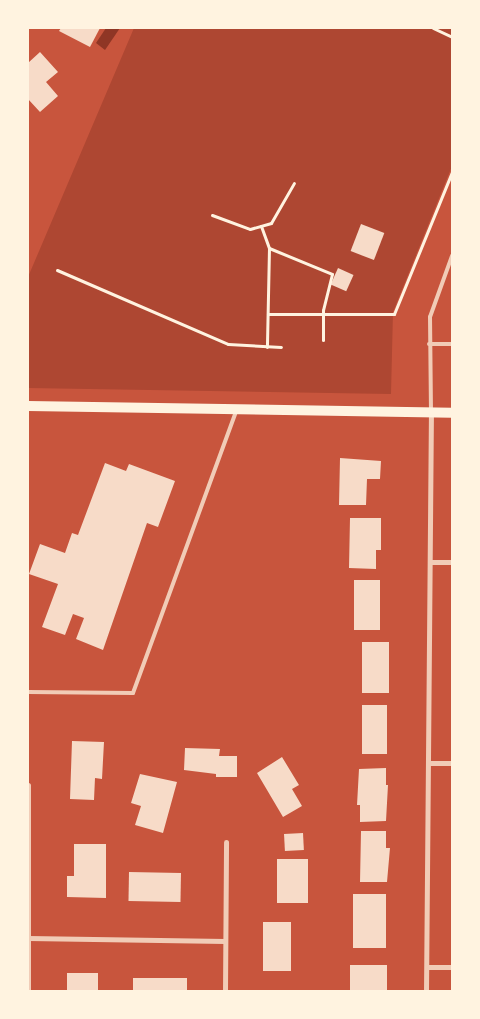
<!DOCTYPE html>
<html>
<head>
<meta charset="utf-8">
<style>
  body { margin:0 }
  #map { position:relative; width:480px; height:1019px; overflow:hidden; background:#c8553d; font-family:"Archivo Narrow",sans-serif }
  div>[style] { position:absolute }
  .green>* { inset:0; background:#ae4732 }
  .water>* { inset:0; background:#8f3625 }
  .building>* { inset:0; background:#f7dbc8; transform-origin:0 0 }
  .path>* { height:3px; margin:-1.5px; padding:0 1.5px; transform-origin:1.5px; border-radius:1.5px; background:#fff3e0 }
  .service>* { height:4px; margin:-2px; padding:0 2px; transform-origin:2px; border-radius:2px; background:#f1ccb7 }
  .minor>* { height:5px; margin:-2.5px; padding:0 2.5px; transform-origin:2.5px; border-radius:2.5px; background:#f1ccb7 }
  .secondary>* { height:10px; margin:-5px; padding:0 5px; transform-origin:5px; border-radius:5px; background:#fff3e0 }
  span { translate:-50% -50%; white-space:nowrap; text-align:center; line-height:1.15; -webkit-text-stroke:4.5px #fff3e0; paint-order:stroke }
  .frame { position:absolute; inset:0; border:29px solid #fff3e0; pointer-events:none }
</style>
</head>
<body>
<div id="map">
  <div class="green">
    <div style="clip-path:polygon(134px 28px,452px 28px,452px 166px,393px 312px,391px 394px,28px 388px,28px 277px)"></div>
  </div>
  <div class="water">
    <div style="clip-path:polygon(106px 28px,120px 28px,105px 50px,96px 43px)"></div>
  </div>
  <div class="building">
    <div style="clip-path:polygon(61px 28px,100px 28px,90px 47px,59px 31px)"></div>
    <div style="clip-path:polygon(40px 52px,58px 72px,46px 82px,58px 96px,40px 112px,28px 99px,28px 63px)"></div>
    <div style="left:361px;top:224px;width:25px;height:29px;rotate:21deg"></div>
    <div style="left:338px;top:268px;width:17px;height:18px;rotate:24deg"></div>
    <div style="clip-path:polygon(340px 458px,381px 461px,380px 479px,367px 479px,366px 505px,339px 505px)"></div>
    <div style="clip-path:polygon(105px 463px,126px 471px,129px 464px,175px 481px,158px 527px,147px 523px,103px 650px,76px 639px,84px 618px,73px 614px,65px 635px,42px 627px,58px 584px,29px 574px,40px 544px,65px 553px,72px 533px,78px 535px)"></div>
    <div style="clip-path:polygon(350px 518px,381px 518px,381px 550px,376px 550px,376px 569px,349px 568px)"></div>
    <div style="left:354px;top:580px;width:26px;height:50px"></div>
    <div style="left:362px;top:642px;width:27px;height:51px"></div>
    <div style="left:362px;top:705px;width:25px;height:49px"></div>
    <div style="clip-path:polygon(72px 741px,104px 742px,102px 779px,95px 778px,94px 800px,70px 799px)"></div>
    <div style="clip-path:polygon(185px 748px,220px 749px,219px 756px,237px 756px,237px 777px,216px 777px,216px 774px,184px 770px)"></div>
    <div style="clip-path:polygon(282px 757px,299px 785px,292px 789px,302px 806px,283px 817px,257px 773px)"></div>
    <div style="clip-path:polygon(386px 768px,386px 785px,388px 785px,386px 821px,360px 822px,360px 805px,357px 805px,359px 769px)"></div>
    <div style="clip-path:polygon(140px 774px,177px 782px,163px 833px,135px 825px,141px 806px,131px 803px)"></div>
    <div style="clip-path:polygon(361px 831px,386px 831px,386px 848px,390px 848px,387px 882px,360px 882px)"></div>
    <div style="left:303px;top:833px;width:17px;height:19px;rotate:87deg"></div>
    <div style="clip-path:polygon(74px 844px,106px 844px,106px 898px,67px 897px,67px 876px,74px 876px)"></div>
    <div style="left:277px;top:859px;width:31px;height:44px"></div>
    <div style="left:129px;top:872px;width:52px;height:29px;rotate:1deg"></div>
    <div style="left:353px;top:894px;width:33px;height:54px"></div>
    <div style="left:263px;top:922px;width:28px;height:49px"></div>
    <div style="left:350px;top:965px;width:37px;height:27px"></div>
    <div style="left:67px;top:973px;width:31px;height:19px"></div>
    <div style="left:133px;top:978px;width:54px;height:14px"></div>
  </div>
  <div class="path">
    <div style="left:433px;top:28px;width:21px;rotate:25deg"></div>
    <div style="left:212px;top:215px;width:40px;rotate:20.2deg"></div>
    <div style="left:250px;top:229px;width:22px;rotate:-16deg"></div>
    <div style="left:271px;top:223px;width:46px;rotate:-60.1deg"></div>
    <div style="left:261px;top:226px;width:23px;rotate:70deg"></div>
    <div style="left:269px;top:248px;width:99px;rotate:91.2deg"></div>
    <div style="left:269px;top:248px;width:68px;rotate:22.4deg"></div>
    <div style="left:332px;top:274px;width:37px;rotate:104deg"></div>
    <div style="left:323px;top:310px;width:30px;rotate:90deg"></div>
    <div style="left:57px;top:270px;width:186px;rotate:23.4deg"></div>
    <div style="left:228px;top:344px;width:53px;rotate:3.2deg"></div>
    <div style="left:268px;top:314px;width:126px"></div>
    <div style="left:394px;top:314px;width:153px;rotate:-67.8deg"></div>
  </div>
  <div class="service">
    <div style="left:429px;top:344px;width:23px"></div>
    <div style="left:431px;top:412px;width:95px;rotate:-90.6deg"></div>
    <div style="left:430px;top:317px;width:65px;rotate:-70.2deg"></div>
    <div style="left:28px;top:692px;width:105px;rotate:0.5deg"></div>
    <div style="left:133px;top:693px;width:299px;rotate:-69.9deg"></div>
  </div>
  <div class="minor">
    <div style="left:430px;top:562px;width:22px"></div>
    <div style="left:428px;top:763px;width:24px"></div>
    <div style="left:28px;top:785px;width:207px;rotate:90deg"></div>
    <div style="left:28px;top:938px;width:197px;rotate:0.9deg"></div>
    <div style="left:427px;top:967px;width:25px"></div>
    <div style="left:225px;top:992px;width:150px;rotate:-89.6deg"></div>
    <div style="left:426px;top:992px;width:580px;rotate:-89.51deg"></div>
  </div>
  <div class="secondary">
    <div style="left:28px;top:406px;width:424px;rotate:0.9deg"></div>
  </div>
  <div class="frame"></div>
</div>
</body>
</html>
